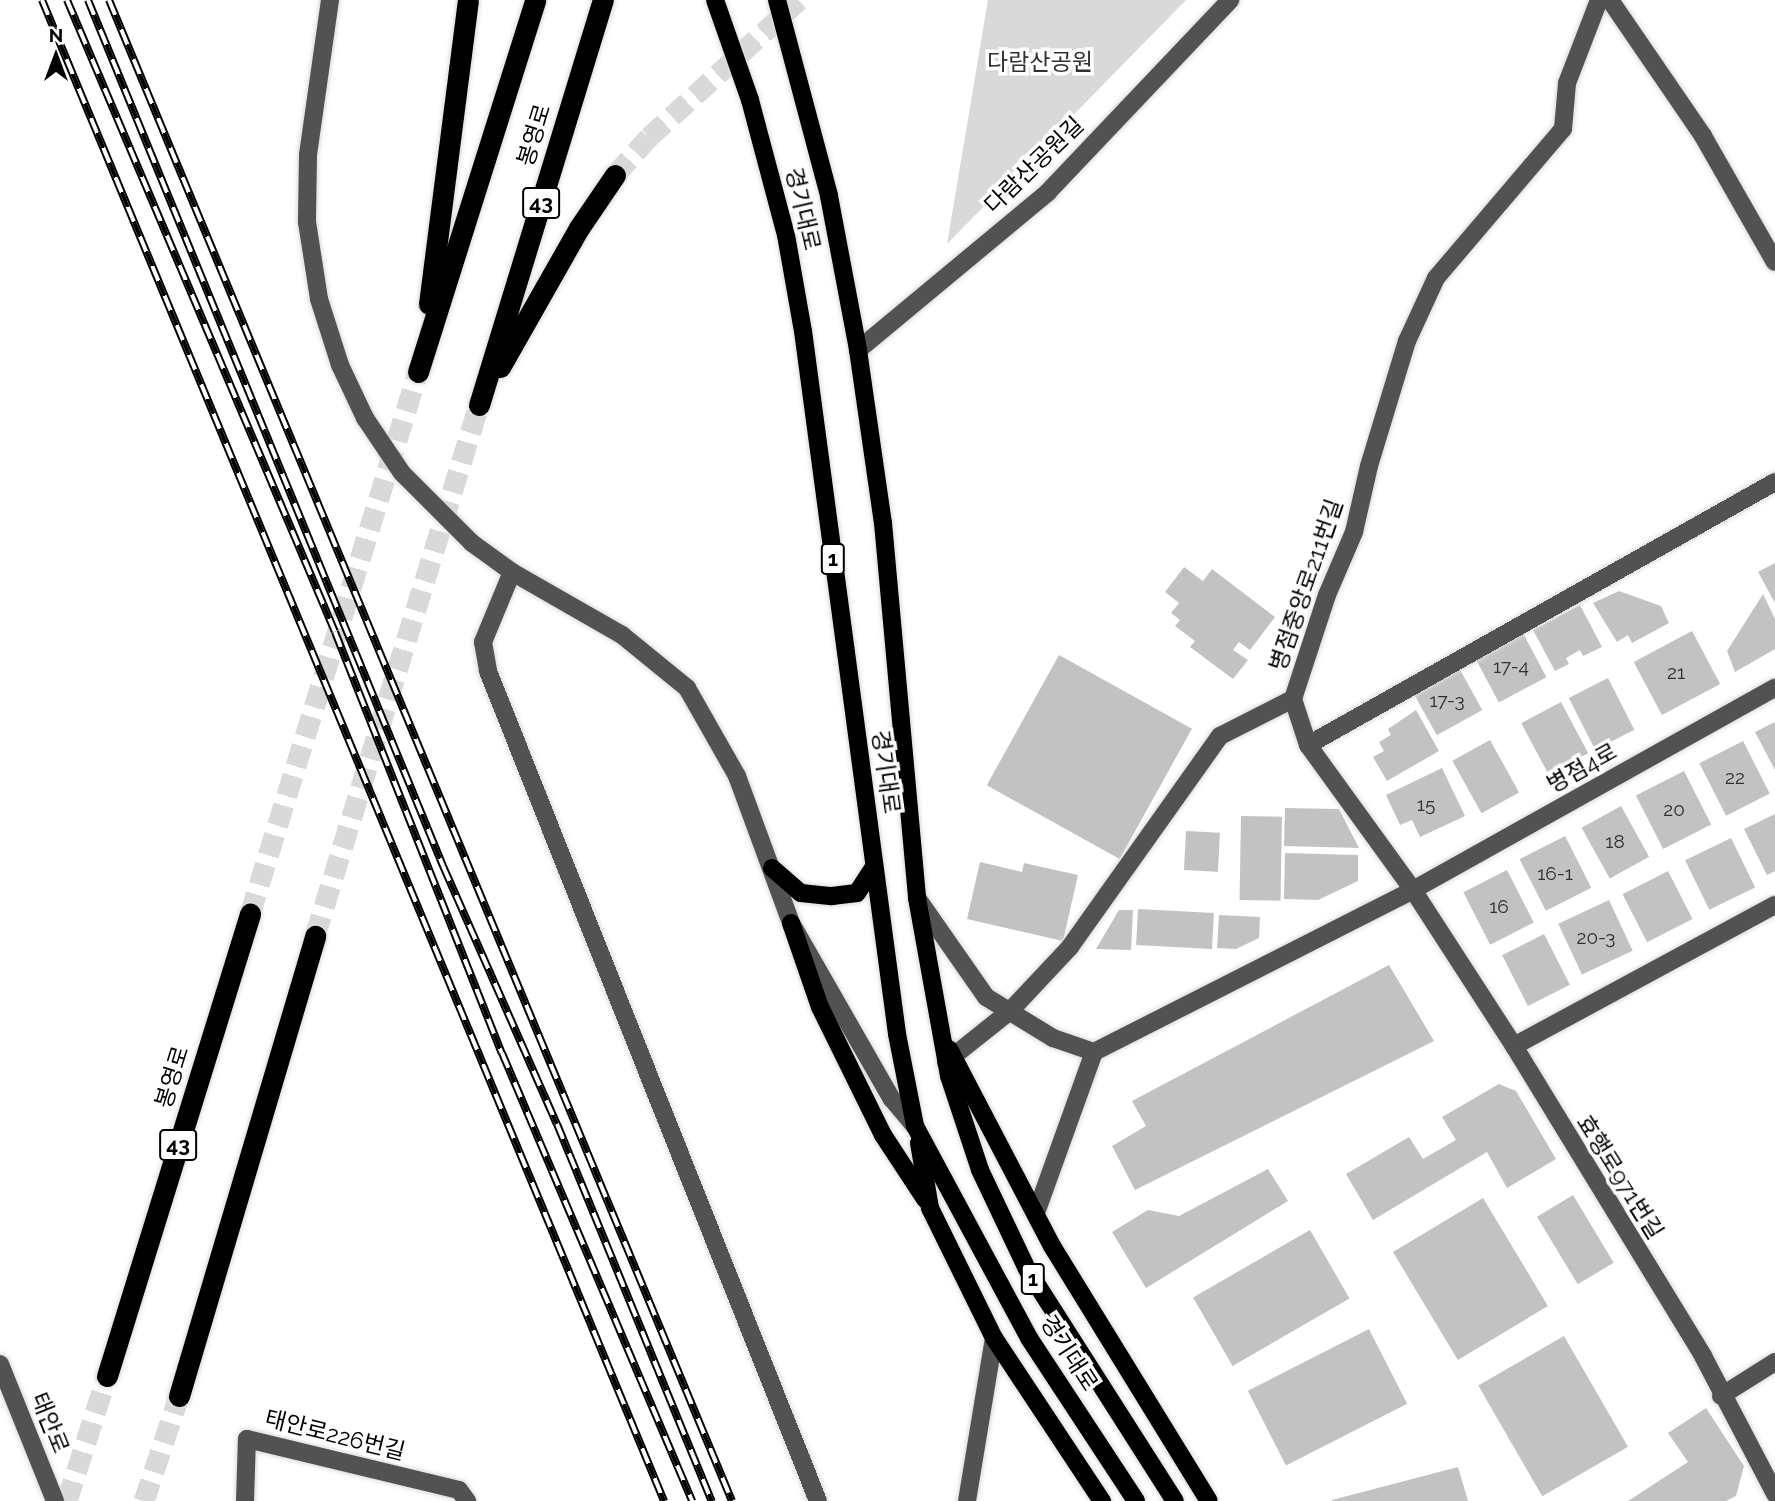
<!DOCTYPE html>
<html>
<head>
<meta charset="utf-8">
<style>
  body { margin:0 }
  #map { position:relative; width:1775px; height:1501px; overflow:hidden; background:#fff; font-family:Raleway,"Noto Sans KR",sans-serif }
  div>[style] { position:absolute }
  .green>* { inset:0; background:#d9d9d9 }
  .building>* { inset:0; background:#c2c2c2; transform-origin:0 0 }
  .highway-tunnel>* { height:21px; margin-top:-10.5px; transform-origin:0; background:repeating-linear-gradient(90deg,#d9d9d9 0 21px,transparent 0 31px) }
  .roads { filter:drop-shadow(0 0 2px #dbdbdb) drop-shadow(0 0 2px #dbdbdb) }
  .minor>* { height:18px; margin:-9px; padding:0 9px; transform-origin:9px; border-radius:9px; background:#525252 }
  .major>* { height:18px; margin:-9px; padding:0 9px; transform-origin:9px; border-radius:9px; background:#000 }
  .highway>* { height:21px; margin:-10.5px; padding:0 10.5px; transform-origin:10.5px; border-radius:10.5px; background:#000 }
  .rail>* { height:8px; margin-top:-4px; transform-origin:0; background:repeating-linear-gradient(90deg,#fff 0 16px,#000 0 32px); box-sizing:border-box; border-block:2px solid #000 }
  span { translate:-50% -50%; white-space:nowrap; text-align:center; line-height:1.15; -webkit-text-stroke:7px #fff; paint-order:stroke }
  .number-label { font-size:19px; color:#303030 }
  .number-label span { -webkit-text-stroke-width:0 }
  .shield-label span { padding:2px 5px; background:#fff; border:2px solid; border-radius:5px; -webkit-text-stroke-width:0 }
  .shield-label { font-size:21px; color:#000; font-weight:700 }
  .park-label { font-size:23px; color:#303030 }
  .street-label { font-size:23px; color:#000 }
  .north { position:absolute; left:21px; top:21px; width:70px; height:70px; -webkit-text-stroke:5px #fff; paint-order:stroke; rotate:0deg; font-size:19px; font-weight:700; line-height:28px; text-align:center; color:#000 }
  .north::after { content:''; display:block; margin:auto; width:24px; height:32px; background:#000; clip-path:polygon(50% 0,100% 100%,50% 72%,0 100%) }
</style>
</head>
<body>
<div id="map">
  <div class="green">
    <div style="clip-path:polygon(988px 0,1186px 0,947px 244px)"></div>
  </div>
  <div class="building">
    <div style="clip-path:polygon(1775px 563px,1775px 603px,1758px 572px)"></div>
    <div style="clip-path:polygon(1184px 567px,1203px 581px,1212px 569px,1275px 617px,1250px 650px,1239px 642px,1233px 650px,1248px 660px,1233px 679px,1190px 647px,1195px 641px,1175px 626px,1180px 620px,1171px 613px,1179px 603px,1165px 592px)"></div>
    <div style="clip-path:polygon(1619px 591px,1661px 606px,1669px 623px,1632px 643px,1628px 635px,1617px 642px,1593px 603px)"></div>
    <div style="clip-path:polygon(1763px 594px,1775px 619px,1775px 649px,1735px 672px,1727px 651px)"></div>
    <div style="clip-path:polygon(1580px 605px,1602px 647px,1583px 656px,1580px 650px,1566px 658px,1569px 664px,1555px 671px,1533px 630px)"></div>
    <div style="left:1692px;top:631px;width:60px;height:66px;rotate:62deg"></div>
    <div style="left:1523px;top:633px;width:50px;height:54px;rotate:62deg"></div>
    <div style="left:1059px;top:655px;width:152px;height:149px;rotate:29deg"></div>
    <div style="left:1459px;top:668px;width:48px;height:52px;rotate:61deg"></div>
    <div style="left:1608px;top:678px;width:58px;height:44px;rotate:63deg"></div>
    <div style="left:1561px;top:702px;width:58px;height:45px;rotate:62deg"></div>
    <div style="clip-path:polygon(1416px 710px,1439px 751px,1387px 781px,1373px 757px,1384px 751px,1379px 742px,1391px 735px,1388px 729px)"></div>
    <div style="clip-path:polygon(1775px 722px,1775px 770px,1755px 732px)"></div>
    <div style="left:1490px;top:740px;width:60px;height:43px;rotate:61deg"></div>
    <div style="left:1743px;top:741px;width:59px;height:49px;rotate:63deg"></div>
    <div style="clip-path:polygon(1442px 768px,1465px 816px,1420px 837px,1412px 820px,1400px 825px,1386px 795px)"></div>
    <div style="left:1684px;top:771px;width:60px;height:54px;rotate:63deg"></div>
    <div style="left:1621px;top:806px;width:58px;height:45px;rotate:61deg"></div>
    <div style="clip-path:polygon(1285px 808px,1339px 809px,1359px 848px,1284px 846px)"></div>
    <div style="clip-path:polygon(1775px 814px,1775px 871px,1767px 875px,1744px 829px)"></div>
    <div style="left:1241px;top:816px;width:41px;height:84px;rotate:1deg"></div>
    <div style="left:1186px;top:831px;width:34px;height:39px;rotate:3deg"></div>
    <div style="left:1565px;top:836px;width:58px;height:51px;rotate:63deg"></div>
    <div style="left:1731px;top:838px;width:55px;height:51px;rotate:64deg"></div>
    <div style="clip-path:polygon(1285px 853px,1358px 855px,1358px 881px,1318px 900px,1284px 899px)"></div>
    <div style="clip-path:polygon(980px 862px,1022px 872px,1024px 863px,1078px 875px,1063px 941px,967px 919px)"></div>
    <div style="left:1507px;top:870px;width:59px;height:49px;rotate:63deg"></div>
    <div style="left:1668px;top:871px;width:54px;height:51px;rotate:63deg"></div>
    <div style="left:1609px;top:900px;width:56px;height:56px;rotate:65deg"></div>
    <div style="left:1138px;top:909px;width:76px;height:36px;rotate:3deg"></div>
    <div style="clip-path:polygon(1119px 910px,1133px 910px,1131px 950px,1096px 949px)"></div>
    <div style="clip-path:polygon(1219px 915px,1260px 917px,1259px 938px,1236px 949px,1217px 948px)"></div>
    <div style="left:1544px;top:934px;width:57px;height:47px;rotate:63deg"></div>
    <div style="clip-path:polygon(1389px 965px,1434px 1041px,1135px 1190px,1112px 1146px,1146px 1126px,1132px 1101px)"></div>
    <div style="clip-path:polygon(1499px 1084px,1516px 1091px,1556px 1159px,1507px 1188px,1487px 1152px,1373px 1220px,1346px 1174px,1409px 1137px,1423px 1159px,1456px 1140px,1442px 1117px)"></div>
    <div style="clip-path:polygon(1268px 1169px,1288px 1201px,1146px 1288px,1112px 1232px,1148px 1210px,1179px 1216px)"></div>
    <div style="left:1573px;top:1195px;width:79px;height:42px;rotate:59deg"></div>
    <div style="left:1483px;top:1198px;width:126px;height:105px;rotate:59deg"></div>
    <div style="left:1310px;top:1230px;width:79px;height:135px;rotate:60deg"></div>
    <div style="left:1369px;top:1329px;width:84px;height:136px;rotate:63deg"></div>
    <div style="left:1564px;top:1336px;width:128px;height:99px;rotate:60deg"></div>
    <div style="clip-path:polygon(1706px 1408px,1744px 1466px,1736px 1496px,1726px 1501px,1628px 1501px,1688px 1462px,1668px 1433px)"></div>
    <div style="clip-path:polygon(1458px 1467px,1468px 1501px,1332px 1501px,1332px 1500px)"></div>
  </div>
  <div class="highway-tunnel">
    <div style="left:615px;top:175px;width:51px;rotate:-48.2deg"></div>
    <div style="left:649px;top:137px;width:203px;rotate:-42.4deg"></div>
    <div style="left:250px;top:914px;width:567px;rotate:-72.78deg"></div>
    <div style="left:315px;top:936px;width:556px;rotate:-72.84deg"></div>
    <div style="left:67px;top:1501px;width:131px;rotate:-72.3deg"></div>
    <div style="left:144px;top:1501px;width:111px;rotate:-71.6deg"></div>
  </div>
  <div class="roads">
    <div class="minor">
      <div style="left:330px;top:0;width:157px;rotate:98.1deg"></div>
      <div style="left:308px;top:155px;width:67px;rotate:90.9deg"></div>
      <div style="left:307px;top:222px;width:78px;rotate:81.1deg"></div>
      <div style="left:319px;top:299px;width:69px;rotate:72.3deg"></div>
      <div style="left:340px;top:365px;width:59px;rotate:64.7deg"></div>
      <div style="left:365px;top:418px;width:66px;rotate:56.1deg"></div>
      <div style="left:402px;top:473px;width:99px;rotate:45deg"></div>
      <div style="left:472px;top:543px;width:49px;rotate:35.9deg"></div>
      <div style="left:512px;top:572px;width:127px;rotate:29.8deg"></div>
      <div style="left:622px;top:635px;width:84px;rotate:39.2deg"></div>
      <div style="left:687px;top:688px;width:101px;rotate:60.4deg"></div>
      <div style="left:737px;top:776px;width:157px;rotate:69.8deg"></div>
      <div style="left:791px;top:923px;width:203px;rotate:60.2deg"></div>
      <div style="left:892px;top:1099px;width:35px;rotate:50deg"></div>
      <div style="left:1610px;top:0;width:165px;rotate:55.6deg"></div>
      <div style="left:1703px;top:136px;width:145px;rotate:60.3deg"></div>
      <div style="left:858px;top:350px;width:247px;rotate:-39.7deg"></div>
      <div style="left:1048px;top:192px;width:265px;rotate:-46.5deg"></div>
      <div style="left:512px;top:572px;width:76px;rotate:112.5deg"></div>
      <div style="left:483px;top:642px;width:29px;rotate:80deg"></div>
      <div style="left:488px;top:671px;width:893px;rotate:68.32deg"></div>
      <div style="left:1293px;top:699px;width:48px;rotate:71.9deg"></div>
      <div style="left:1308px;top:745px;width:179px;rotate:54.1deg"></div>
      <div style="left:1413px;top:890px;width:186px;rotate:57.1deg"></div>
      <div style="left:1514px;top:1046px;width:363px;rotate:58.6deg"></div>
      <div style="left:1703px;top:1356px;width:156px;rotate:62.4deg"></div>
      <div style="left:1308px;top:745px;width:536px;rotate:-29.39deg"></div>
      <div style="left:917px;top:898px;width:121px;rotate:55.1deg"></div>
      <div style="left:986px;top:997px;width:79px;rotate:31.5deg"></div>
      <div style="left:1053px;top:1038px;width:43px;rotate:18.9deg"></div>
      <div style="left:1514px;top:1046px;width:297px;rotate:-28.4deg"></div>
      <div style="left:1094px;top:1052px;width:358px;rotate:-26.9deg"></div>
      <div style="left:1413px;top:890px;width:415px;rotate:-29.2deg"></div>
      <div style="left:946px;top:1062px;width:82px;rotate:-38.6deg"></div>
      <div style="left:1010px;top:1011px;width:88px;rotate:-46.8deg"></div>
      <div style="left:1070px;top:947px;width:259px;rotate:-54.6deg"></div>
      <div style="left:1220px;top:736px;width:82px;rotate:-26.9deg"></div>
      <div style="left:1293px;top:699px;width:109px;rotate:-71.9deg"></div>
      <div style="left:1327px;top:595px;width:69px;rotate:-66.8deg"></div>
      <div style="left:1354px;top:532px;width:68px;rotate:-77.2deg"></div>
      <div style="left:1369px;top:466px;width:131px;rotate:-73.1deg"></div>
      <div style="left:1407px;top:341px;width:69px;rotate:-65.3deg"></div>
      <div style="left:1436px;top:278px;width:196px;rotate:-49.6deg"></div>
      <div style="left:1563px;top:129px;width:46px;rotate:-85deg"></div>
      <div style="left:1567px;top:83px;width:89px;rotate:-68.9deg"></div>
      <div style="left:1036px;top:1213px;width:171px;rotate:-70.2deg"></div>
      <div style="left:0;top:1364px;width:148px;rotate:68.1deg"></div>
      <div style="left:1721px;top:1396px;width:64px;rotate:-32.2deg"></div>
      <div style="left:245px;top:1501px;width:62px;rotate:-88.2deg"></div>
      <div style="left:247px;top:1439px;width:218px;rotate:13.5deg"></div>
      <div style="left:459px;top:1490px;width:14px;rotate:54deg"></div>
      <div style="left:967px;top:1501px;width:165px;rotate:-80.6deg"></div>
    </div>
    <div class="major">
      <div style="left:715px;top:0;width:106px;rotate:70.7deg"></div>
      <div style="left:750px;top:100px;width:140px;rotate:75.1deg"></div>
      <div style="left:786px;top:235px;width:97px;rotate:80deg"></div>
      <div style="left:803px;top:331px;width:709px;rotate:82.38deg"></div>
      <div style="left:897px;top:1034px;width:94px;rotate:78.9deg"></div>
      <div style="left:915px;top:1126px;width:241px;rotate:61.7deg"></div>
      <div style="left:1029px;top:1338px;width:195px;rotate:56.7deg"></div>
      <div style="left:777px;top:0;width:203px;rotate:75.1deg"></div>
      <div style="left:829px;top:196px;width:157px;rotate:79.3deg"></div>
      <div style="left:858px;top:350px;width:175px;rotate:81.8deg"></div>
      <div style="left:883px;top:523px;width:377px;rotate:84.8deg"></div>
      <div style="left:917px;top:898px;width:181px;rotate:79.8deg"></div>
      <div style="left:949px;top:1076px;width:99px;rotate:71.7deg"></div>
      <div style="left:980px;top:1170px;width:110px;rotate:64.6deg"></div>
      <div style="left:1027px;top:1269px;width:275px;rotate:57.5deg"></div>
      <div style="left:772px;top:868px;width:38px;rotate:41deg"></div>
      <div style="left:801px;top:893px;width:31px;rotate:6deg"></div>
      <div style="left:832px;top:896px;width:25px;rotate:-7deg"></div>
      <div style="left:857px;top:893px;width:31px;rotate:-57deg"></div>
      <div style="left:791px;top:923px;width:89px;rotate:71deg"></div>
      <div style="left:820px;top:1007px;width:143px;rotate:63.8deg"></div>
      <div style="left:883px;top:1135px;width:77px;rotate:56.7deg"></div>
      <div style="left:949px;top:1049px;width:222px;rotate:62.4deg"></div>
      <div style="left:1052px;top:1246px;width:299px;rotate:58.4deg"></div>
      <div style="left:919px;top:1143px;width:66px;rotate:80.4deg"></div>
      <div style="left:930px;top:1208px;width:145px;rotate:63.8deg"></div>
      <div style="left:994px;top:1338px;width:196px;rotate:56.5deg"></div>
    </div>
    <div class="highway">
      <div style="left:429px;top:304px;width:306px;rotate:-82.7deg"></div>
      <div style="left:500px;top:367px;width:160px;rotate:-60.4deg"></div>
      <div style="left:579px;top:228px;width:64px;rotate:-55.8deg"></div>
      <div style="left:418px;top:372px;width:390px;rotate:-72.5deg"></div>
      <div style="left:479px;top:405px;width:424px;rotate:-73deg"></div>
      <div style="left:107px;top:1376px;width:484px;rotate:-72.8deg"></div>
      <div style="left:179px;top:1396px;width:480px;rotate:-73.5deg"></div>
    </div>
  </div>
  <div class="rail">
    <div style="left:42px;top:0;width:1625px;rotate:67.49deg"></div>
    <div style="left:67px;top:0;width:686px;rotate:67.02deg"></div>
    <div style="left:335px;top:632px;width:453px;rotate:68.4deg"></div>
    <div style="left:502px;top:1053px;width:487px;rotate:67deg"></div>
    <div style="left:88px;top:0;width:936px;rotate:67.71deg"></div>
    <div style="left:443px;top:866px;width:282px;rotate:66.2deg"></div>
    <div style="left:557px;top:1124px;width:408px;rotate:67.7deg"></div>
    <div style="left:109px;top:0;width:1625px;rotate:67.46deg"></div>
  </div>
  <div class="number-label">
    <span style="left:1511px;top:667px">17-4</span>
    <span style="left:1676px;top:673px">21</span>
    <span style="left:1447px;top:701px">17-3</span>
    <span style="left:1735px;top:778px">22</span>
    <span style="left:1426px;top:805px">15</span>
    <span style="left:1674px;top:810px">20</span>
    <span style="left:1615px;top:842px">18</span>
    <span style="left:1555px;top:874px">16-1</span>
    <span style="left:1499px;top:907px">16</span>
    <span style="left:1596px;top:938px">20-3</span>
  </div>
  <div class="shield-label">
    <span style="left:541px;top:203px">43</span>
    <span style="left:833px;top:559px">1</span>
    <span style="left:178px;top:1145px">43</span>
    <span style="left:1033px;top:1279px">1</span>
  </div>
  <div class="park-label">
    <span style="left:1040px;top:62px">다람산공원</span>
  </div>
  <div class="street-label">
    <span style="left:534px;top:135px;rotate:-73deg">봉영로</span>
    <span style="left:1034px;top:165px;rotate:-44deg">다람산공원길</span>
    <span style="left:803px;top:209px;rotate:77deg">경기대로</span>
    <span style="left:1306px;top:585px;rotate:-71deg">병점중앙로211번길</span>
    <span style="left:1582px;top:768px;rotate:-29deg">병점4로</span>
    <span style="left:886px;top:772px;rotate:82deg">경기대로</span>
    <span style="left:172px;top:1077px;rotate:-73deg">봉영로</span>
    <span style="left:1620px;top:1177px;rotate:58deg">효행로971번길</span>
    <span style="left:1069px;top:1353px;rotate:57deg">경기대로</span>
    <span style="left:50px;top:1423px;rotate:68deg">태안로</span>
    <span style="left:335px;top:1435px;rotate:14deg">태안로226번길</span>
  </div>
  <div class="north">N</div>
</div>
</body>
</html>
